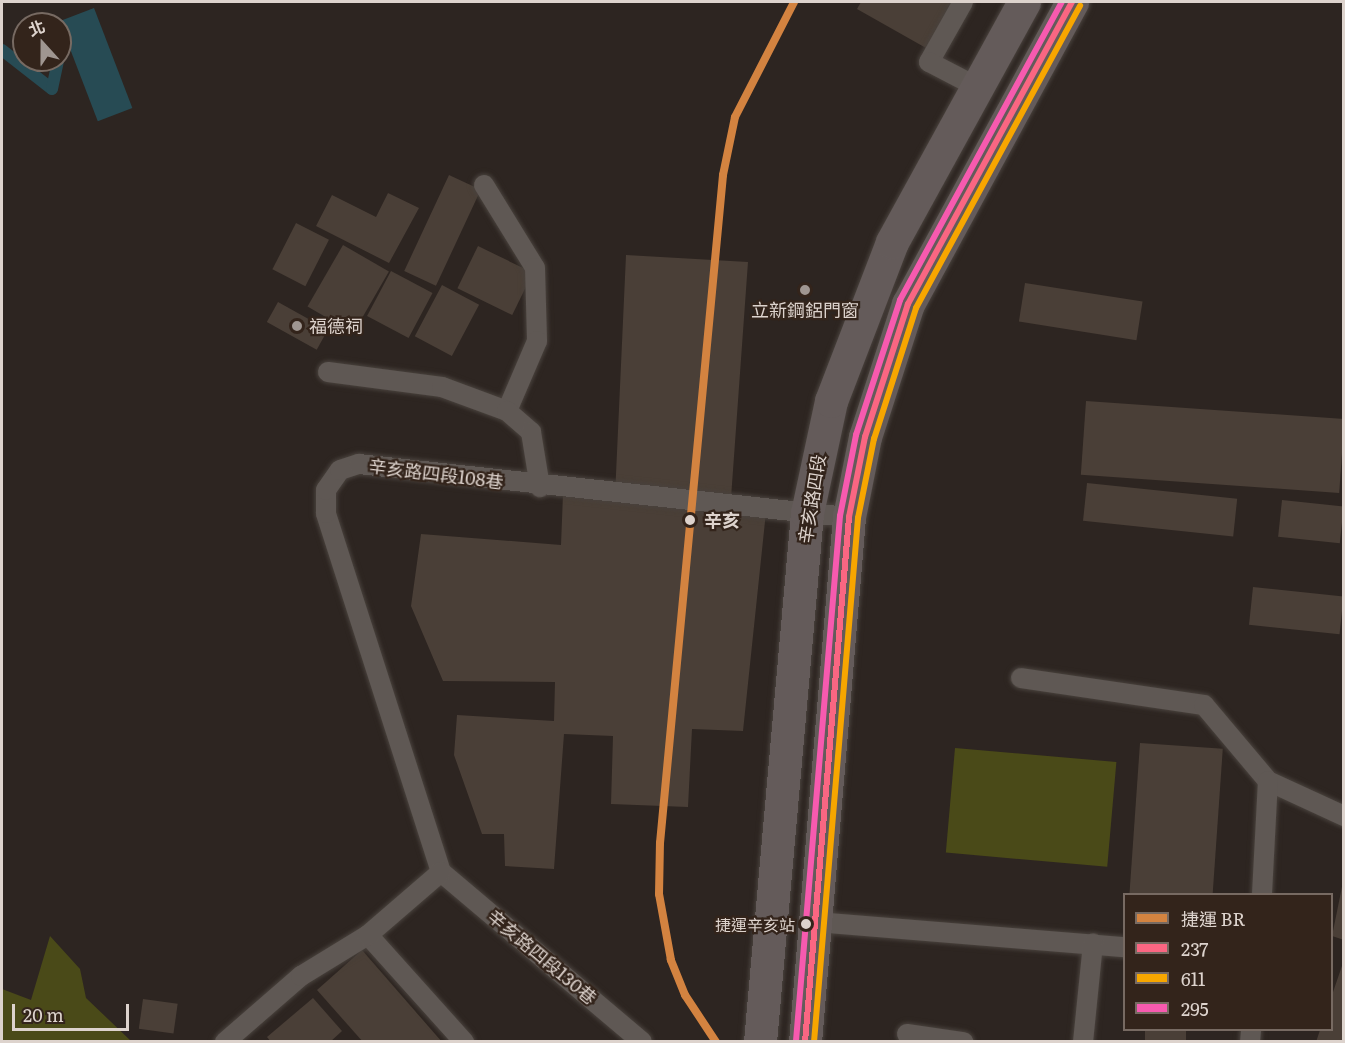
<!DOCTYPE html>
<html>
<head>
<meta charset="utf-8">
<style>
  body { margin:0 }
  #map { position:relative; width:1345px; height:1043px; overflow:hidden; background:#2d2521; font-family:Literata,"Noto Sans TC",serif }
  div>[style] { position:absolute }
  .green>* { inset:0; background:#4a4a18; transform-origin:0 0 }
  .water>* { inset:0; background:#274b54; transform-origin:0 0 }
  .stream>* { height:12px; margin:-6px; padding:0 6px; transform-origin:6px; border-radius:6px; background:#274b54 }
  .building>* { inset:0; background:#4a3f37; transform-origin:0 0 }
  .roads { filter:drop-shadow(0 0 2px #49423d) drop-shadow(0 0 2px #49423d) }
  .lane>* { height:20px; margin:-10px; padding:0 10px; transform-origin:10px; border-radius:10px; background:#5f5854 }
  .secondary>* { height:33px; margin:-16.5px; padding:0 16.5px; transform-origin:16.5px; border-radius:16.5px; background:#645b5a }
  .bus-1>* { height:6px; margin:-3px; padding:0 3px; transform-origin:3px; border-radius:3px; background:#fa6682 }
  .bus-2>* { height:6px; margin:-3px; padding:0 3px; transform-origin:3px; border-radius:3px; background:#f7a600 }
  .bus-3>* { height:6px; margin:-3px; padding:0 3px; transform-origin:3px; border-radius:3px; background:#f75aaf }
  .metro-1>* { height:8px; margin:-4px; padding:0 4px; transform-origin:4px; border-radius:4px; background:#d38340 }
  .dots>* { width:16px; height:16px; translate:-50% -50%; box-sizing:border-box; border:3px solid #33241b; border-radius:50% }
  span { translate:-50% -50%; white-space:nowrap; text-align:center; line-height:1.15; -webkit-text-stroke:4.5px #33241b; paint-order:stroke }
  .bus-label { font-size:16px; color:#ddd3cd }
  .right { translate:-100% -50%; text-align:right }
  .poi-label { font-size:18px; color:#ddd3cd }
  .left { translate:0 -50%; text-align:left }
  .street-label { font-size:18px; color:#ddd3cd }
  .stop-label { font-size:18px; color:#ddd3cd; font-weight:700 }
  .frame { position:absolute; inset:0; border:3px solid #ddd3cd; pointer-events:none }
  .legend { position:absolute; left:1123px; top:893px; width:210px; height:138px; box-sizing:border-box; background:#33241b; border:2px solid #776a62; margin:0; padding:8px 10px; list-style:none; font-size:18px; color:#ddd3cd }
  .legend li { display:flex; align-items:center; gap:12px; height:30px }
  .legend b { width:30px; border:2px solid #776a62 }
  .north { position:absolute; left:12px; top:12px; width:60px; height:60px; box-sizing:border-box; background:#33241b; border:2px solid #776a62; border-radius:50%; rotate:339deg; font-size:16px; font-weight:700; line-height:24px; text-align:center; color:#ddd3cd }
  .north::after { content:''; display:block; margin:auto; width:21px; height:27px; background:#9f9691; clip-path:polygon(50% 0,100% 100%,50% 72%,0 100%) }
  .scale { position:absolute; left:12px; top:1004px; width:117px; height:27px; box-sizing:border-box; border:3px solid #ddd3cd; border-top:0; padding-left:8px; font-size:18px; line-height:21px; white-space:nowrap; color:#ddd3cd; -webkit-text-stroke:4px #33241b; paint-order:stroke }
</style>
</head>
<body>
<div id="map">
  <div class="green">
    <div style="left:955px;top:748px;width:162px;height:105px;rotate:5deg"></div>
    <div style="clip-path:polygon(50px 936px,80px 969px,86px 998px,131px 1041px,2px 1041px,2px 989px,31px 1000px)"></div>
  </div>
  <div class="water">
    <div style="left:94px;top:8px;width:107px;height:37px;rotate:69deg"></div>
  </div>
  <div class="stream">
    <div style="left:60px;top:44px;width:8px;rotate:-45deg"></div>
    <div style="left:2px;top:50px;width:63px;rotate:38deg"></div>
    <div style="left:52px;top:89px;width:30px;rotate:-78deg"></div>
  </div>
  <div class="building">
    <div style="clip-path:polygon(861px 2px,953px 2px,926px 48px,857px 9px)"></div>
    <div style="left:449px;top:175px;width:35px;height:106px;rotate:25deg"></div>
    <div style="clip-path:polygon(388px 193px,419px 208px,389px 263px,316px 226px,332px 195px,376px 217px)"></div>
    <div style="left:296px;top:223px;width:37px;height:52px;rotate:27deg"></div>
    <div style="left:343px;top:245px;width:53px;height:71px;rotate:30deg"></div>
    <div style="left:478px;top:246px;width:61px;height:47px;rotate:26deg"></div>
    <div style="clip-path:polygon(626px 255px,748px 262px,731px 498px,766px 512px,743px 731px,692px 729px,688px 807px,611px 804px,613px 736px,564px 734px,554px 869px,505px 866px,504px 834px,482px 834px,454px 755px,457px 715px,554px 721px,555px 682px,443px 681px,411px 606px,421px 534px,561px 545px,563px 494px,615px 496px)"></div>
    <div style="left:391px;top:271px;width:47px;height:51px;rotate:28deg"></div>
    <div style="left:1025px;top:283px;width:119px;height:39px;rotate:9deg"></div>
    <div style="left:442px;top:285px;width:42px;height:58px;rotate:28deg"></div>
    <div style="left:278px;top:302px;width:57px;height:23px;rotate:29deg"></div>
    <div style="left:1086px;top:401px;width:259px;height:74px;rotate:4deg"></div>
    <div style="left:1087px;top:483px;width:151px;height:38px;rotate:6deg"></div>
    <div style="left:1282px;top:500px;width:62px;height:37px;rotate:6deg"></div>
    <div style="left:1253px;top:587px;width:91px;height:38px;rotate:6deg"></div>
    <div style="left:1140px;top:743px;width:83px;height:151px;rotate:4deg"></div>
    <div style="clip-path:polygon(1344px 877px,1344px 940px,1332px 936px)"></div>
    <div style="clip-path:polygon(362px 950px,442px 1042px,363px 1042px,317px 990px)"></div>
    <div style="clip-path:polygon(1344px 960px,1344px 1042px,1316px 1042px,1320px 1030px,1332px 1030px,1332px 995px)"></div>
    <div style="clip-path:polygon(313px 998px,342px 1031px,330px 1042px,271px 1042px,267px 1037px)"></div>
    <div style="left:143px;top:999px;width:35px;height:30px;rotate:8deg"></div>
    <div style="left:1145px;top:1030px;width:41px;height:12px"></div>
  </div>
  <div class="roads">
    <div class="lane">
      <div style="left:963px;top:2px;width:69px;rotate:119.5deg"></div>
      <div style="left:929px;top:62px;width:54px;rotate:27.5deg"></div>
      <div style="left:484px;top:185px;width:97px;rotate:58.4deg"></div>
      <div style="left:535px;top:268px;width:73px;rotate:88.4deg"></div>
      <div style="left:537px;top:341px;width:76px;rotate:113.2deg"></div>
      <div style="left:328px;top:372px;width:115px;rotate:7.5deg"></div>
      <div style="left:442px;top:387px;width:69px;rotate:20.3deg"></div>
      <div style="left:507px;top:411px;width:32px;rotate:41deg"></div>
      <div style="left:531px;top:432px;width:56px;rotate:80.7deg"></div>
      <div style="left:1021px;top:678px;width:185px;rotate:8.4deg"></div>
      <div style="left:1204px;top:705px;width:99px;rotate:49.9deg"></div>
      <div style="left:1268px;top:781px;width:84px;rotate:24.7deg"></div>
      <div style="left:441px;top:872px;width:377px;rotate:-107.8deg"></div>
      <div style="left:326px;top:513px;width:23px;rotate:-90deg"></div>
      <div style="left:326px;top:490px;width:24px;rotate:-55deg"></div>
      <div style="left:340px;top:470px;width:20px;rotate:-18deg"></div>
      <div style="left:359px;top:464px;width:493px;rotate:6.2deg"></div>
      <div style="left:441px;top:872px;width:263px;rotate:40.2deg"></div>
      <div style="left:1262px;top:894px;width:113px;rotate:-87deg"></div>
      <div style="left:817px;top:922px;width:308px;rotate:4.7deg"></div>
      <div style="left:368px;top:935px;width:144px;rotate:48.1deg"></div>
      <div style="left:907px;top:1034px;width:57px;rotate:8.1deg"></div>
      <div style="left:225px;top:1042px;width:101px;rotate:-41deg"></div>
      <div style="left:301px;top:976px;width:79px;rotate:-31.5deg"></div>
      <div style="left:368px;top:935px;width:96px;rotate:-40.8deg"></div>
      <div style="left:1083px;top:1042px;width:99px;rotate:-84.2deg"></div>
      <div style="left:1250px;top:1042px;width:12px;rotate:-85deg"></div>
    </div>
    <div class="secondary">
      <div style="left:760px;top:1042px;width:531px;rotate:-84.92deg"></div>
      <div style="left:807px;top:513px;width:115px;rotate:-77.9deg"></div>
      <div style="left:831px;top:401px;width:170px;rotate:-69deg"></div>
      <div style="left:892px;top:242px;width:274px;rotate:-61.2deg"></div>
      <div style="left:805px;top:1042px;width:527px;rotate:-85.21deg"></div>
      <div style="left:849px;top:517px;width:82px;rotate:-78.7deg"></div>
      <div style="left:865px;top:437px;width:140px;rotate:-72.1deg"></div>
      <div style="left:908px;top:304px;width:344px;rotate:-61.5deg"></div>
    </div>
  </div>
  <div class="bus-1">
    <div style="left:805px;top:1042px;width:527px;rotate:-85.21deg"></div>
    <div style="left:849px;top:517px;width:82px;rotate:-78.7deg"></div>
    <div style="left:865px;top:437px;width:140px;rotate:-72.1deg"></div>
    <div style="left:908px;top:304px;width:344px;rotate:-61.5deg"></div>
  </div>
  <div class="bus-2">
    <div style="left:814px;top:1042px;width:526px;rotate:-85.2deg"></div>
    <div style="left:858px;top:518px;width:81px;rotate:-78.6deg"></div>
    <div style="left:874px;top:439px;width:138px;rotate:-72.2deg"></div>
    <div style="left:916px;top:308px;width:344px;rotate:-61.5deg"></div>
  </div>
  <div class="bus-3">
    <div style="left:796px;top:1041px;width:527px;rotate:-85.21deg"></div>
    <div style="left:840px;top:516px;width:83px;rotate:-78.8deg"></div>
    <div style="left:856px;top:435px;width:142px;rotate:-71.9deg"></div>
    <div style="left:900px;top:300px;width:339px;rotate:-61.5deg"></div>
  </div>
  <div class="metro-1">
    <div style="left:716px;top:1042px;width:56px;rotate:-123.4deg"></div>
    <div style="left:685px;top:995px;width:38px;rotate:-112deg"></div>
    <div style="left:671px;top:960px;width:67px;rotate:-100.3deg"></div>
    <div style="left:659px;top:894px;width:51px;rotate:-88.9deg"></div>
    <div style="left:660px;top:843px;width:671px;rotate:-84.61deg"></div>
    <div style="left:723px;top:175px;width:59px;rotate:-78.3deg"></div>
    <div style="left:735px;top:117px;width:129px;rotate:-62.8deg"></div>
  </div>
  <div class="dots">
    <div style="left:805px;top:290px;background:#9f9691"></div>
    <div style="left:297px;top:326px;background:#9f9691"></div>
    <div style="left:690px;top:520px;background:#ddd3cd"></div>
    <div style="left:806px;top:924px;background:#ddd3cd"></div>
  </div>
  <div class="bus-label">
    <span class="right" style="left:795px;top:924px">捷運辛亥站</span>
  </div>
  <div class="poi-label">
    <span style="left:805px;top:310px">立新鋼鋁門窗</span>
    <span class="left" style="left:309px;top:326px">福德祠</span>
  </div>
  <div class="street-label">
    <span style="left:436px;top:474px;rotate:7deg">辛亥路四段108巷</span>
    <span style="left:812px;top:499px;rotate:-81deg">辛亥路四段</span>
    <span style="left:542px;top:957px;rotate:40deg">辛亥路四段130巷</span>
  </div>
  <div class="stop-label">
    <span class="left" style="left:704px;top:520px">辛亥</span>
  </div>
  <div class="frame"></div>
  <ul class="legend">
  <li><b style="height:8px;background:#d38340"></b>捷運 BR</li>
  <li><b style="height:8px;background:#fa6682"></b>237</li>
  <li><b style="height:8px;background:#f7a600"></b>611</li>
  <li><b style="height:8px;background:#f75aaf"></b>295</li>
  </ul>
  <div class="north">北</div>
  <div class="scale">20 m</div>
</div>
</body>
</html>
